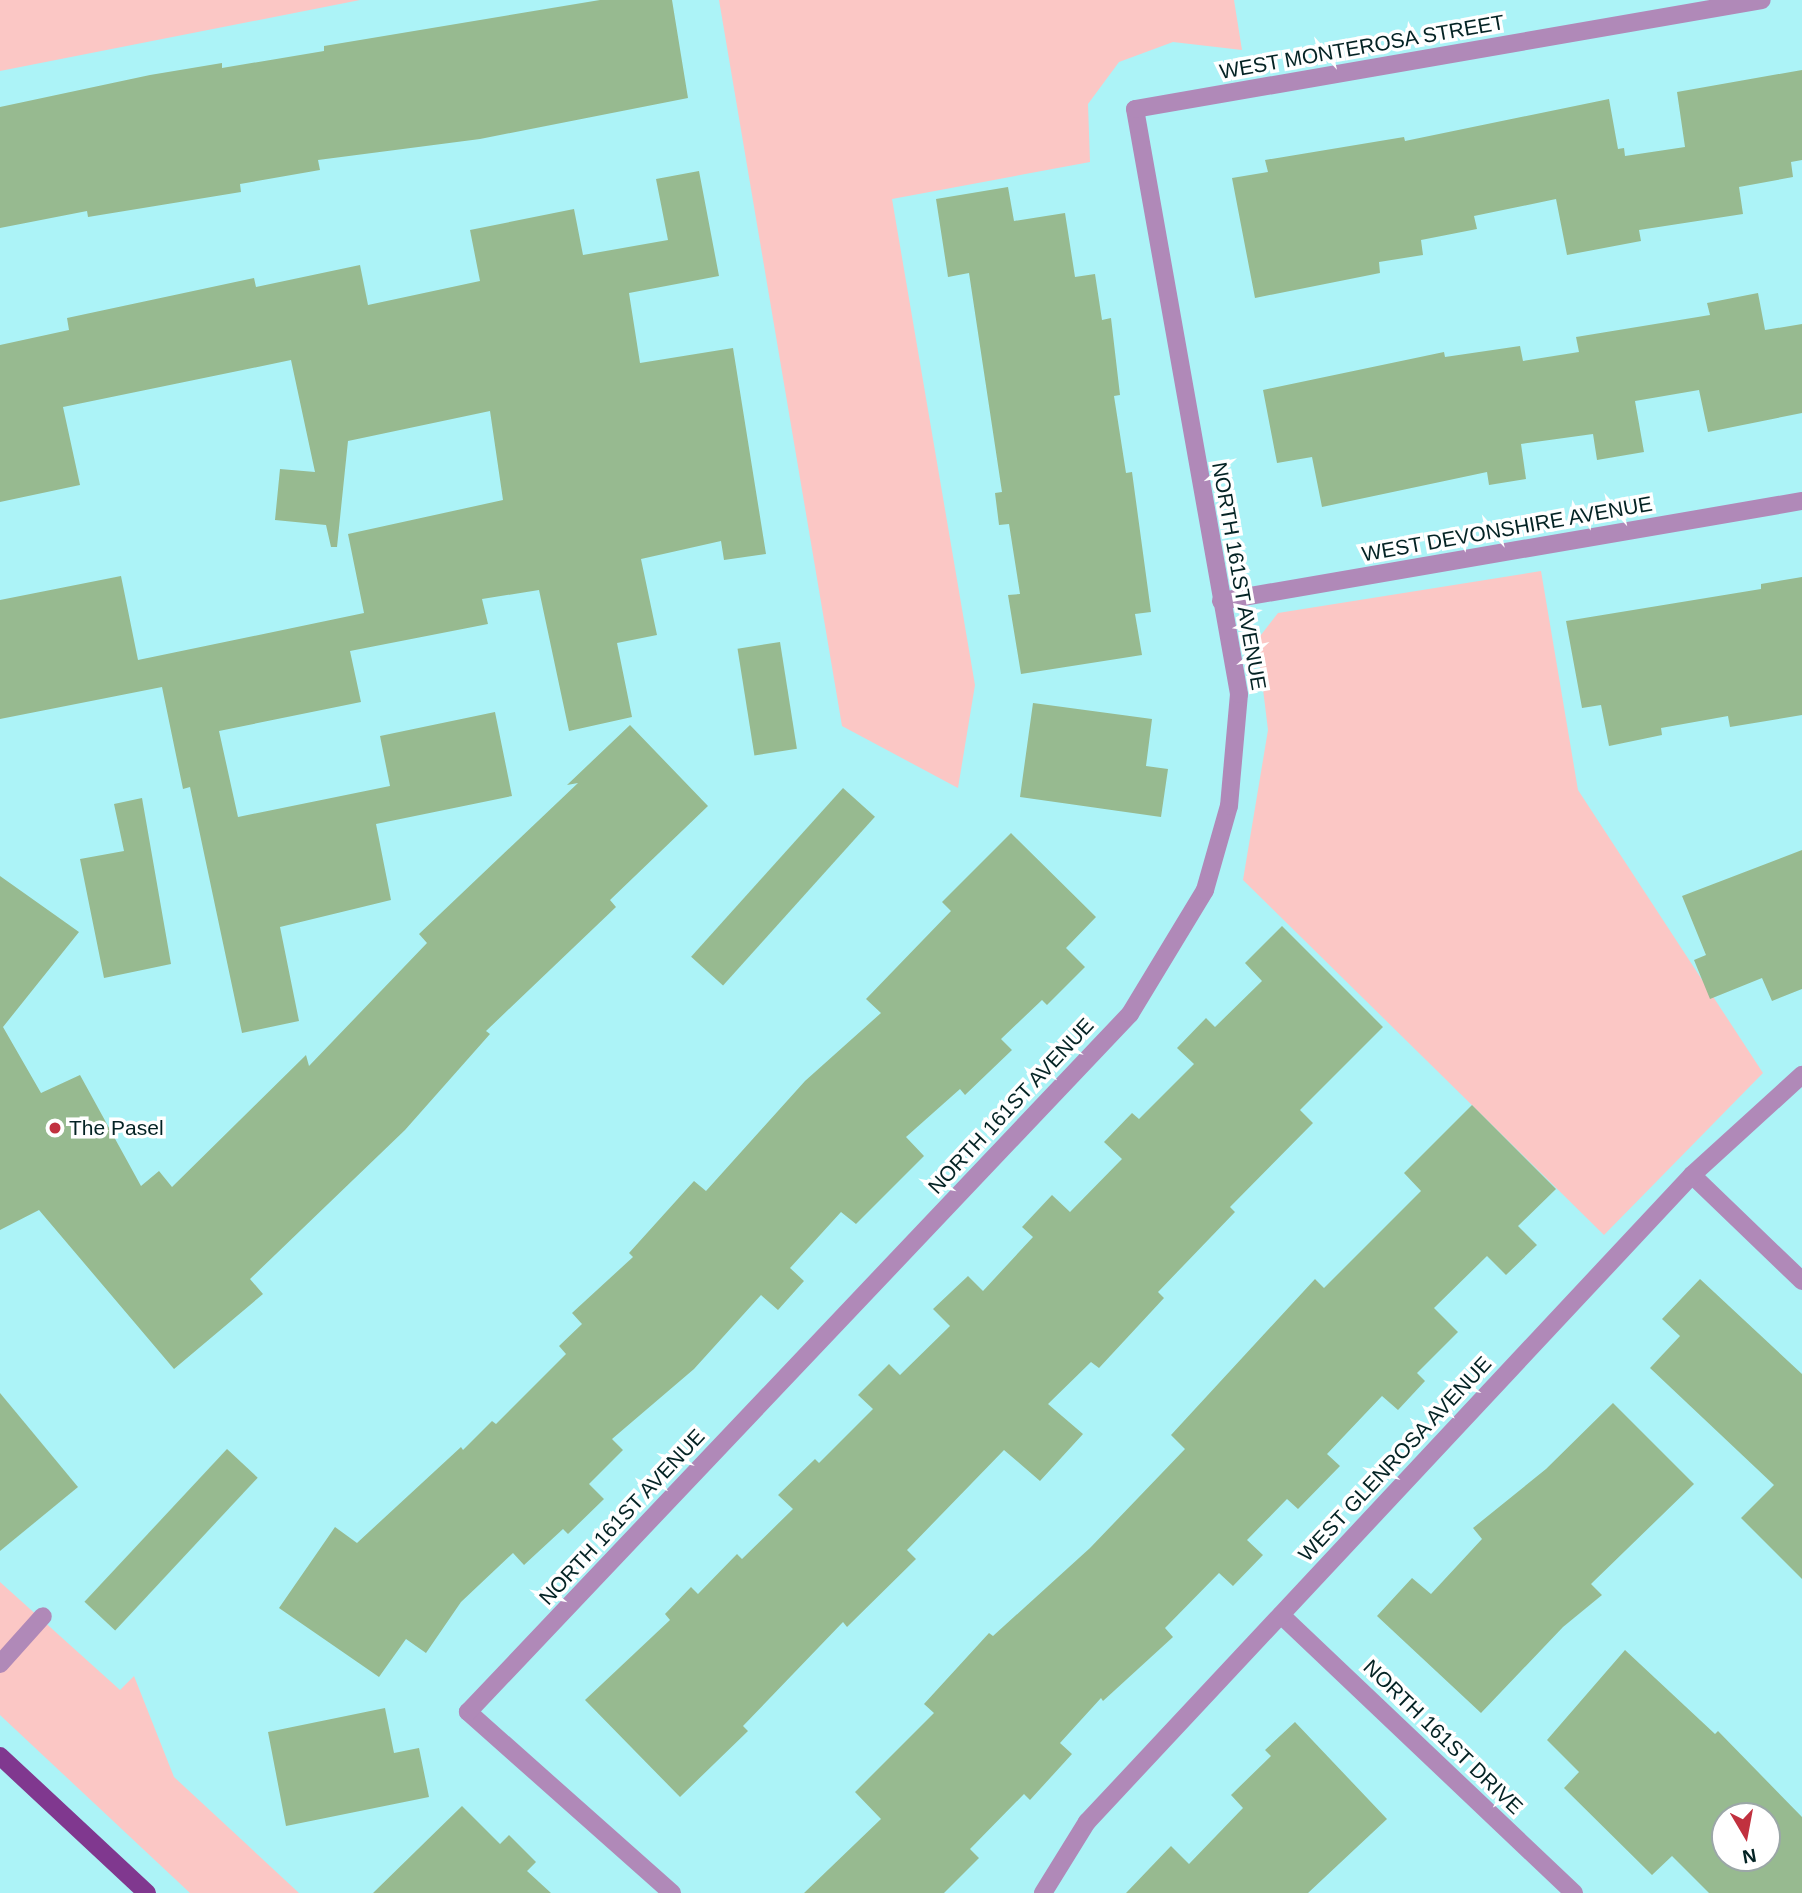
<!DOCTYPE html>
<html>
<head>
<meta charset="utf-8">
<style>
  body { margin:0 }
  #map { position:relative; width:1802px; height:1893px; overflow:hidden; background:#acf3f7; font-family:Helvetica,sans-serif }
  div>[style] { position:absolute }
  .green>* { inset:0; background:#fbc7c5 }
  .building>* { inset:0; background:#97ba90; transform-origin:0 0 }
  .minor>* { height:18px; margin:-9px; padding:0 9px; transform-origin:9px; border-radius:9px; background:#b089b8 }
  .major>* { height:18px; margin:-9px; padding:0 9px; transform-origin:9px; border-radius:9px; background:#80388f }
  .dots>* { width:19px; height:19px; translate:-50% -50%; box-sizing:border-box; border:4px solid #fff; border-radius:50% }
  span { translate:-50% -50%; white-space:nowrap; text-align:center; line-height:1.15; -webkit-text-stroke:7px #fff; paint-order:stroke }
  .street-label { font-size:21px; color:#042324 }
  .poi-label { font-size:21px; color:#042324 }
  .left { translate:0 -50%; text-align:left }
  .north { position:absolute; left:1711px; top:1802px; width:70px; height:70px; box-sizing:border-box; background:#fff; border:2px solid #9ba7a7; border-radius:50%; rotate:170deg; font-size:19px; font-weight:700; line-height:28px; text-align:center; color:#042324 }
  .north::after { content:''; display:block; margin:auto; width:24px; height:32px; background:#c1313f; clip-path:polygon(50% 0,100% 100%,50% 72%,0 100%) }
</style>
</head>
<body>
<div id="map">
  <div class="green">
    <div style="clip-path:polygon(0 0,360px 0,0 71px)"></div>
    <div style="clip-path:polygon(719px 0,1234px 0,1242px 50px,1173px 42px,1119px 62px,1088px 104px,1090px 162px,892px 199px,975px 685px,958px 788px,842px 726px)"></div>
    <div style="clip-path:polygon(1541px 571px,1578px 790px,1763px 1073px,1604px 1235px,1243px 880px,1268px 730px,1257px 640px,1278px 613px)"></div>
    <div style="clip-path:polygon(0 1582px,120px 1690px,134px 1676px,174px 1777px,299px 1893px,190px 1893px,0 1715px)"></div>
  </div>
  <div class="building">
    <div style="clip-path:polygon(600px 0,672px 0,688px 98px,480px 139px,318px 160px,320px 170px,240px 184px,241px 192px,88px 217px,87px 211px,0 228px,0 107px,150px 75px,222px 63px,222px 68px,324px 51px,324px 46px)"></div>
    <div style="clip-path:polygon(1802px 70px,1802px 160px,1791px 162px,1793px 177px,1739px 187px,1743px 214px,1639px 230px,1641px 241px,1567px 255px,1556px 199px,1474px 216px,1477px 229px,1421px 240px,1423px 255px,1379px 262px,1380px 273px,1255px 298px,1232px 178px,1268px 172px,1265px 160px,1404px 137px,1405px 141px,1609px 99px,1618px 149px,1624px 148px,1625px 156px,1685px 147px,1677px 92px)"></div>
    <div style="clip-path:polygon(699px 171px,719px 276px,629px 293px,640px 363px,733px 348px,766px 554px,724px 560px,721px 541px,641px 559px,657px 635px,617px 643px,632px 717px,569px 731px,539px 590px,482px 599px,488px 624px,350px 651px,361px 702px,219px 731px,238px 817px,390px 786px,380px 736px,495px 712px,512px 796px,376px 824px,391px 900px,280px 927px,299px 1021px,242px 1033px,190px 787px,183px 789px,162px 687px,0 719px,0 600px,121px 576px,138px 660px,364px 613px,348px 534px,503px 500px,490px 411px,348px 441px,337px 547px,331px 547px,326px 525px,275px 520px,280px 469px,315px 472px,291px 360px,63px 407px,80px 485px,0 502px,0 345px,69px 330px,67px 318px,254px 278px,256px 287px,360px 265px,368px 305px,480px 281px,470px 230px,574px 209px,583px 255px,668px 240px,656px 179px)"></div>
    <div style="clip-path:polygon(1008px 187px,1014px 221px,1065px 213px,1075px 277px,1095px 274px,1102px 320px,1111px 318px,1120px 395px,1114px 396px,1126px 473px,1132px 472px,1151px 612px,1135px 614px,1142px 655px,1021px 674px,1008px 595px,1020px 594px,1009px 524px,999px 525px,995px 493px,1002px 492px,969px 273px,948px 277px,936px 199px)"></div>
    <div style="clip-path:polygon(1758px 293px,1765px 330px,1802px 324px,1802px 413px,1708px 432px,1699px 390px,1635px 401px,1644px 452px,1597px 460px,1593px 434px,1521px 444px,1526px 479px,1489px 485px,1487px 472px,1322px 507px,1312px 457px,1277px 463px,1263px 390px,1444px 352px,1445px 357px,1520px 346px,1523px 361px,1579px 352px,1576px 337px,1710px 315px,1707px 303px)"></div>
    <div style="clip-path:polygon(1802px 577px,1802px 715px,1730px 727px,1728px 716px,1661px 728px,1662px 735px,1609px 746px,1601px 705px,1582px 708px,1566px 621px,1761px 589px,1761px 584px)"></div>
    <div style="left:780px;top:642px;width:108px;height:43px;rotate:81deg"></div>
    <div style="clip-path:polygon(1033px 703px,1152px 719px,1146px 766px,1168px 769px,1161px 817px,1020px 797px)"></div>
    <div style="clip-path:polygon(630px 725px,708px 806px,610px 900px,616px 907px,486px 1031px,490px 1034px,405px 1130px,250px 1279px,263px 1294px,174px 1369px,39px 1210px,0 1230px,0 876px,79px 932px,3px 1027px,41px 1093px,80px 1075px,141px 1186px,159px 1171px,172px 1187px,306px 1055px,309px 1066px,427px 943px,419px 934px,578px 783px,567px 785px)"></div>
    <div style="left:843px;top:788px;width:43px;height:227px;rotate:42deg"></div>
    <div style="clip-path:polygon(142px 798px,171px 964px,104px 978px,80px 859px,124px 851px,114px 804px)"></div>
    <div style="clip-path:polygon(1011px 833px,1096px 917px,1066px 948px,1085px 967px,1047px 1005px,1042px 1000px,1001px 1039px,1012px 1050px,965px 1095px,960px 1089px,906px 1137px,924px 1156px,856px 1224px,841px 1212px,790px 1268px,804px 1281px,778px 1310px,761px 1295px,694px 1369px,612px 1439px,623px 1450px,589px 1484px,604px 1499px,568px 1534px,563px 1529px,524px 1565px,513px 1553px,461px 1602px,426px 1653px,406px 1639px,379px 1677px,279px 1608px,335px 1527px,357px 1543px,461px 1447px,463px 1450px,492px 1421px,496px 1424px,566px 1354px,559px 1346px,582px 1324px,572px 1313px,633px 1257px,629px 1253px,694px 1181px,706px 1191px,805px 1081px,881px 1013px,866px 999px,951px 911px,942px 902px)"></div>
    <div style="clip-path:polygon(1802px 850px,1802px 989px,1772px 1001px,1762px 978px,1710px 999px,1694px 960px,1706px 955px,1682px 896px)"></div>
    <div style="clip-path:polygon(1282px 926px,1383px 1027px,1300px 1110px,1313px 1123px,1230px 1207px,1235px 1212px,1158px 1292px,1164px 1298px,1099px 1368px,1091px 1362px,1048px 1404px,1083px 1434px,1040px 1481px,1004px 1450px,907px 1550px,916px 1559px,847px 1627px,843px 1622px,743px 1726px,748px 1731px,680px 1797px,585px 1700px,670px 1620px,665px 1614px,691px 1587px,698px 1594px,737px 1554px,742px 1559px,793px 1509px,778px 1495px,815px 1459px,819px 1463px,873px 1409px,858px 1395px,889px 1364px,900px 1375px,950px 1326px,933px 1309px,968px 1276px,983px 1291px,1033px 1237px,1022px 1227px,1052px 1195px,1070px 1212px,1122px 1159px,1104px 1142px,1132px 1113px,1139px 1119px,1194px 1064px,1177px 1048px,1206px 1018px,1215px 1027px,1262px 981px,1245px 963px)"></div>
    <div style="clip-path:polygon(1472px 1105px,1556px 1189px,1518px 1226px,1537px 1245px,1506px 1275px,1487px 1256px,1434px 1308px,1458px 1332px,1417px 1373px,1425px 1381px,1398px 1410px,1382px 1396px,1327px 1454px,1340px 1466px,1298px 1509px,1287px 1499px,1247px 1540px,1263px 1555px,1233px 1586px,1219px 1573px,1165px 1628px,1173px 1637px,1103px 1701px,1101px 1698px,1060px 1743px,1072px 1754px,1030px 1800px,1024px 1794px,970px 1849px,979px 1858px,944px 1893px,804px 1893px,881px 1819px,855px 1792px,934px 1713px,924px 1704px,989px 1633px,993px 1636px,1090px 1548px,1185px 1449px,1171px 1435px,1315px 1279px,1324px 1288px,1421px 1191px,1404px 1173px)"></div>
    <div style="clip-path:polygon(1700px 1279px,1802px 1374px,1802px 1579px,1741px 1518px,1774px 1485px,1650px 1368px,1680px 1336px,1662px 1319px)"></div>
    <div style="clip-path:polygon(0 1393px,78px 1487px,0 1551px)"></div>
    <div style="clip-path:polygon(1613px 1403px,1694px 1484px,1591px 1584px,1602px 1595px,1563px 1627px,1481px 1713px,1377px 1616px,1412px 1578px,1431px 1594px,1482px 1539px,1473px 1528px,1546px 1469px)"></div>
    <div style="left:227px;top:1449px;width:42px;height:209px;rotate:43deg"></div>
    <div style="clip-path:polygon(evenodd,1625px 1650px,1715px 1734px,1718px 1731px,1802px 1817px,1802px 1893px,1709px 1893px,1672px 1856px,1652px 1875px,1564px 1788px,1579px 1772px,1547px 1740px,1625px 1650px,1725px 1816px,1767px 1816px,1767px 1858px,1725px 1858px,1725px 1816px)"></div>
    <div style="clip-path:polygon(385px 1708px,394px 1753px,419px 1748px,429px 1797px,286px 1826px,268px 1732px)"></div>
    <div style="clip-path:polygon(1295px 1722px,1387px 1819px,1308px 1893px,1126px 1893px,1171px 1846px,1189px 1864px,1243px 1808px,1231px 1795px,1271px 1756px,1265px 1750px)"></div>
    <div style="clip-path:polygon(462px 1806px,500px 1844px,509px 1835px,536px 1862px,527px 1871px,551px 1893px,373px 1893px)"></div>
  </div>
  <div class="minor">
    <div style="left:1221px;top:601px;width:590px;rotate:-9.77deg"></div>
    <div style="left:1692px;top:1175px;width:153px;rotate:43.9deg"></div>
    <div style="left:1281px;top:1615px;width:404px;rotate:43.5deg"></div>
    <div style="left:0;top:1664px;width:64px;rotate:-48.1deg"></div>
    <div style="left:672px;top:1893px;width:273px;rotate:-138.4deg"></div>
    <div style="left:468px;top:1712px;width:962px;rotate:-46.52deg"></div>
    <div style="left:1130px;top:1014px;width:145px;rotate:-58.8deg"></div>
    <div style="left:1205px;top:890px;width:87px;rotate:-74.1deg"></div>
    <div style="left:1229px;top:806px;width:112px;rotate:-84.9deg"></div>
    <div style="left:1239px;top:694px;width:594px;rotate:-100.08deg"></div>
    <div style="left:1135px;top:109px;width:636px;rotate:-9.86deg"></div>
    <div style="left:1043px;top:1893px;width:84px;rotate:-58.2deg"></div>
    <div style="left:1087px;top:1822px;width:886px;rotate:-46.92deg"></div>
    <div style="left:1692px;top:1175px;width:149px;rotate:-42.3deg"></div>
  </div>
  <div class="major">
    <div style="left:0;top:1756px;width:201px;rotate:43deg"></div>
  </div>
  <div class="dots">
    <div style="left:55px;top:1128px;background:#c1313f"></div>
  </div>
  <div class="street-label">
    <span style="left:1362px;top:47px;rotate:-10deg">WEST MONTEROSA STREET</span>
    <span style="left:1507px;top:529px;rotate:-10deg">WEST DEVONSHIRE AVENUE</span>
    <span style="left:1239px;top:576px;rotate:80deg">NORTH 161ST AVENUE</span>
    <span style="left:1011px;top:1106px;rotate:-47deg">NORTH 161ST AVENUE</span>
    <span style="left:1395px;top:1459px;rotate:-47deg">WEST GLENROSA AVENUE</span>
    <span style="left:622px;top:1517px;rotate:-47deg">NORTH 161ST AVENUE</span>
    <span style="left:1443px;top:1737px;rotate:44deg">NORTH 161ST DRIVE</span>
  </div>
  <div class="poi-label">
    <span class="left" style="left:69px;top:1128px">The Pasel</span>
  </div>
  <div class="north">N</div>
</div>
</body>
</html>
